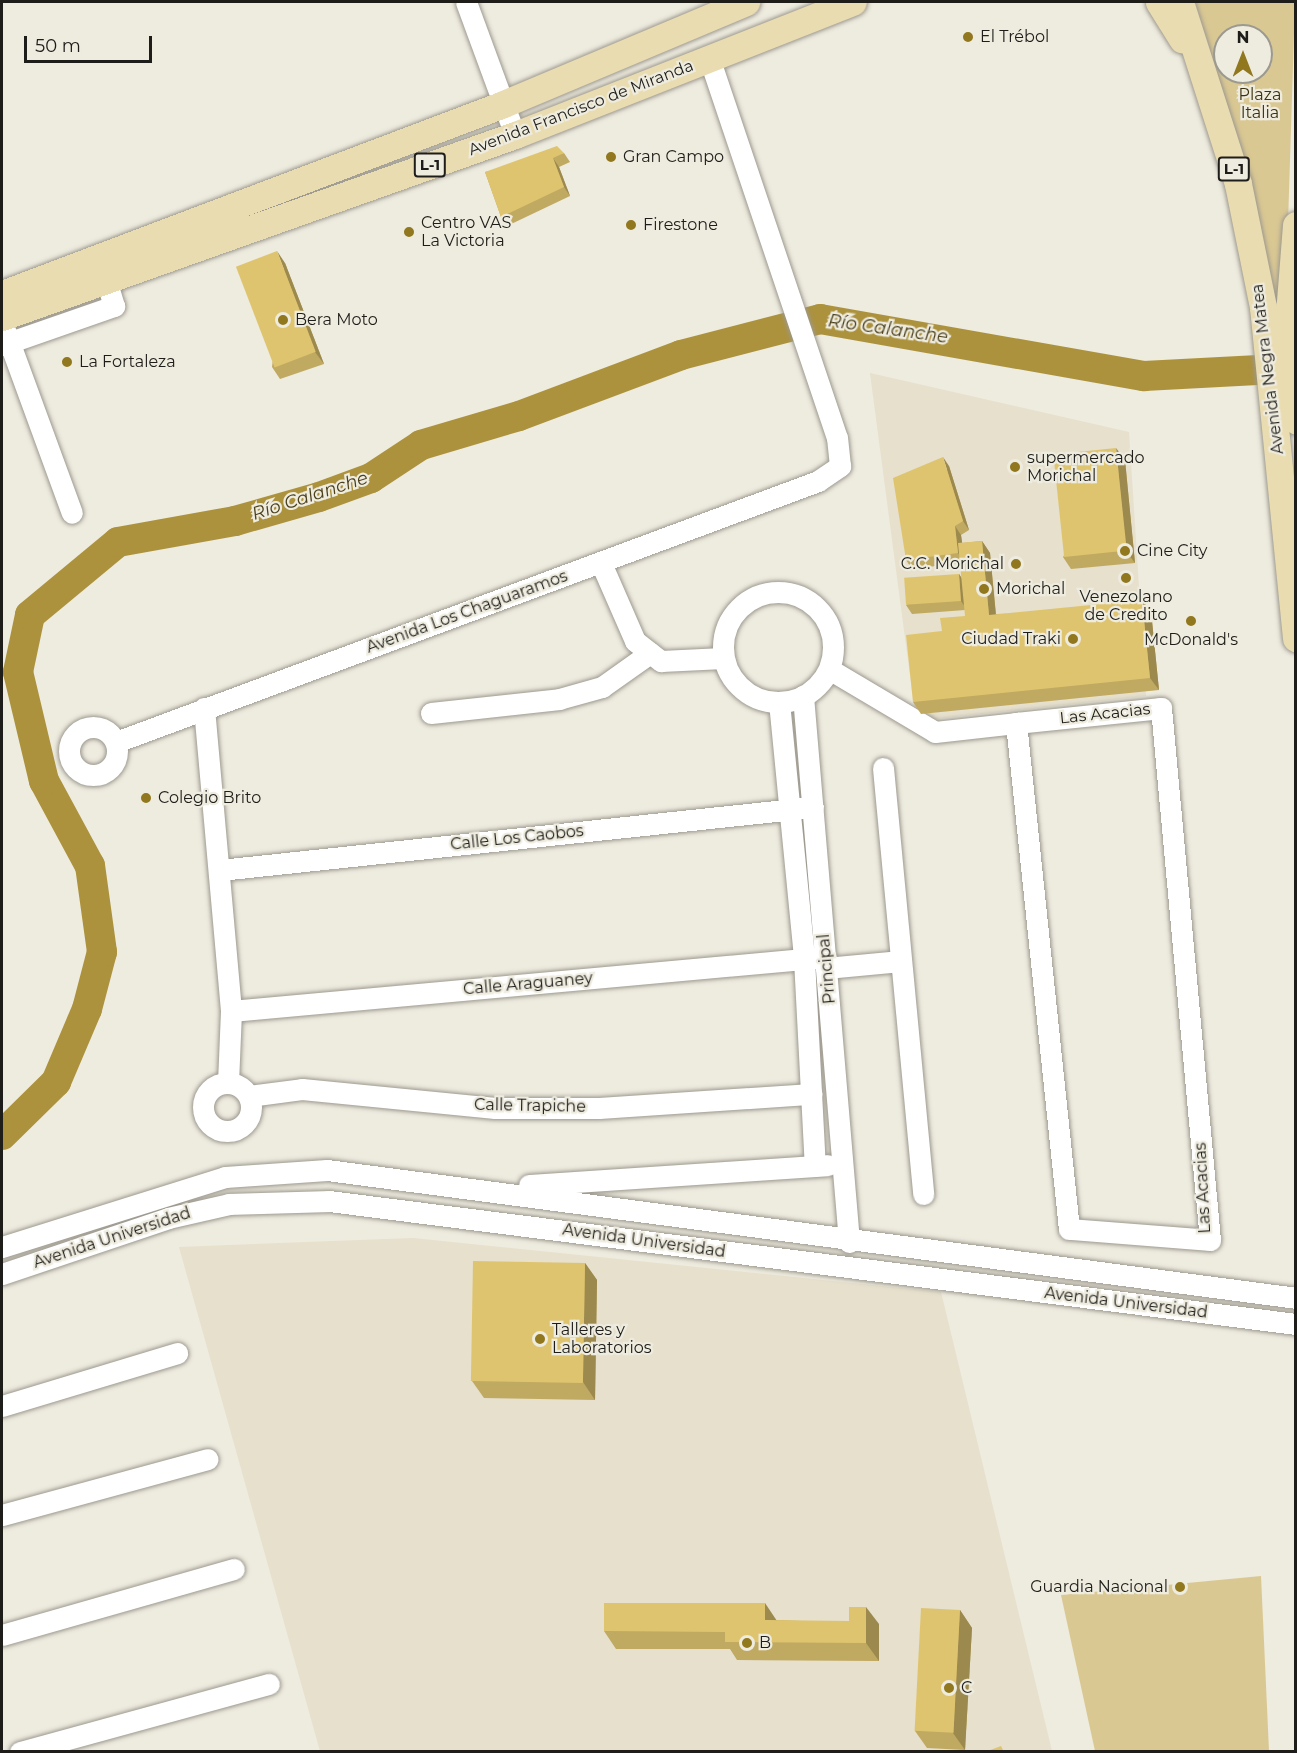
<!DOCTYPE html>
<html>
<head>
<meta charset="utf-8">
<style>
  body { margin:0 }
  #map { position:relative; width:1297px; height:1753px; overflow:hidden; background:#eeebdf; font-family:Montserrat,sans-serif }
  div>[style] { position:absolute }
  .built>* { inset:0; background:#e6e0cd }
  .green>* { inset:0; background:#dac893 }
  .river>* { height:30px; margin:-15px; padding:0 15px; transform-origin:15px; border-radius:15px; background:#ac923d }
  .roads { filter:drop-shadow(0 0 2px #9d998f) drop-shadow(0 0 2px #9d998f) }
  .minor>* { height:21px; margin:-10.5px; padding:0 10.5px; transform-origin:10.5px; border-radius:10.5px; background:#fff }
  .minor>.ring { margin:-10.5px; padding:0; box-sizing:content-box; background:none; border:21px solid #fff; border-radius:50% }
  .major>* { height:27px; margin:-13.5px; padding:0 13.5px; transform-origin:13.5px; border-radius:13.5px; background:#eadcb1 }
  .wall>* { inset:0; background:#c0a960 }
  .shaded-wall>* { inset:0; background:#9c894e }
  .building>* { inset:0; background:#dfc470; transform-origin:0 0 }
  .dots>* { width:16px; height:16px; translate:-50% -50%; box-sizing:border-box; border:3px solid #eeebdf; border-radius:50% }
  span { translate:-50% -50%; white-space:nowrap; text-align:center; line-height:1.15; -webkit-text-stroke:4.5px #eeebdf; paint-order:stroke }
  .shield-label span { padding:2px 4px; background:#eeebdf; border:2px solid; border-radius:4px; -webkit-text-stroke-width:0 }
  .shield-label { font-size:15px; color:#1e1d19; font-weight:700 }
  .poi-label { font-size:16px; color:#1e1d19 }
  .left { translate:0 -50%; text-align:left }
  .right { translate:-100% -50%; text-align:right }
  .park-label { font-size:16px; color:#3d320d }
  .street-label { font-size:16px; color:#1e1d19 }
  .water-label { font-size:18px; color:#4a3f1a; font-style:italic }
  .frame { position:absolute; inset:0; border:3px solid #1e1d19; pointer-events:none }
  .north { position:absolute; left:1213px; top:24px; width:60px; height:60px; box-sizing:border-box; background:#eeebdf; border:2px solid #9b9990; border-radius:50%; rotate:0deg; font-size:16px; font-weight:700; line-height:24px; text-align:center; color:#1e1d19 }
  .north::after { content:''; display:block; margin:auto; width:21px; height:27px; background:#91771d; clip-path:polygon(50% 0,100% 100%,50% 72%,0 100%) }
  .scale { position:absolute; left:24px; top:36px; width:128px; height:27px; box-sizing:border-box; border:3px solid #1e1d19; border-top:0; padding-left:8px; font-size:18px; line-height:21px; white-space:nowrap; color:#1e1d19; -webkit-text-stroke:4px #eeebdf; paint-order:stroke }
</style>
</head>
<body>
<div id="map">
  <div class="built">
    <div style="clip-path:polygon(870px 373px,1129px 432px,1146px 696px,916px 721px)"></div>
    <div style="clip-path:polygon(413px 1238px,941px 1292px,1052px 1751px,320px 1751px,179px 1247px)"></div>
  </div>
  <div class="green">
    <div style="clip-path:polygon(evenodd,1195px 2px,1295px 2px,1286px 287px,1278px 315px,1244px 160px,1195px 2px,1225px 36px,1261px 36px,1261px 72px,1225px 72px,1225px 36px)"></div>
    <div style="clip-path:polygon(1261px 1576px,1269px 1751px,1095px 1751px,1061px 1595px)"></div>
  </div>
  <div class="river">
    <div style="left:2px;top:1135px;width:76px;rotate:-44.5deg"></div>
    <div style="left:56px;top:1082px;width:79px;rotate:-67deg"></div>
    <div style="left:87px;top:1009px;width:59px;rotate:-75.3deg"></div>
    <div style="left:102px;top:952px;width:87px;rotate:-97.9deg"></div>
    <div style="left:90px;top:866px;width:97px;rotate:-118.4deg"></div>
    <div style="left:44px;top:781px;width:112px;rotate:-103.4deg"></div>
    <div style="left:18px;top:672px;width:58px;rotate:-78.1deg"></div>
    <div style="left:30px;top:615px;width:114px;rotate:-39.7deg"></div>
    <div style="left:118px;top:542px;width:119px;rotate:-10.2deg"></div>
    <div style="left:235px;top:521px;width:87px;rotate:-15.9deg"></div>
    <div style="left:319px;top:497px;width:55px;rotate:-20.1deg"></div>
    <div style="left:371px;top:478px;width:60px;rotate:-33.4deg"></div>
    <div style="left:421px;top:445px;width:102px;rotate:-16.5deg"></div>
    <div style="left:519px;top:416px;width:173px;rotate:-20.6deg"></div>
    <div style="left:681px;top:355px;width:144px;rotate:-14.5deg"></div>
    <div style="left:820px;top:319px;width:329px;rotate:10deg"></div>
    <div style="left:1144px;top:376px;width:152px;rotate:-3deg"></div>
  </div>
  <div class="roads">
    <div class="minor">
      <div style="left:466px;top:2px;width:142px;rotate:69.8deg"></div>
      <div style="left:2px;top:322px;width:203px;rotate:69.9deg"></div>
      <div style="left:2px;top:345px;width:119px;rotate:-19.2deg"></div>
      <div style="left:114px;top:306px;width:27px;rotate:-107deg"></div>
      <div style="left:601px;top:563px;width:85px;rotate:66.4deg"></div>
      <div style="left:635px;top:641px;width:33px;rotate:38deg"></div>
      <div style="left:661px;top:661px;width:62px;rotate:-2.8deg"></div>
      <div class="ring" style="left:723px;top:592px;width:89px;height:89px"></div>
      <div style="left:829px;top:669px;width:123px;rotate:30.7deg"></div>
      <div style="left:935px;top:732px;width:81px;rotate:-6.3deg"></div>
      <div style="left:1016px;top:723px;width:146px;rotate:-5.9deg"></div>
      <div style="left:1161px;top:708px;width:534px;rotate:84.74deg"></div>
      <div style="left:1210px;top:1240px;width:141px;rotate:-175.5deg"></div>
      <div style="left:1069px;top:1229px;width:509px;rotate:-95.98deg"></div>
      <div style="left:803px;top:696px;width:548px;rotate:85.18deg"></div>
      <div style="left:779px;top:702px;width:258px;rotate:84.4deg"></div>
      <div style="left:804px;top:959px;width:207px;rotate:87deg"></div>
      <div style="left:204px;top:708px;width:304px;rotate:84.9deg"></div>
      <div style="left:231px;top:1011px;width:72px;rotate:92.4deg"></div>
      <div style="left:431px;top:713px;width:129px;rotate:-6.2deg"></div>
      <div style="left:559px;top:699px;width:45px;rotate:-15.6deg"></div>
      <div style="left:602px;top:687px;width:59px;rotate:-35.3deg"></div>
      <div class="ring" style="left:69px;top:727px;width:27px;height:27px"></div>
      <div style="left:116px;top:742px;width:749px;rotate:-20.39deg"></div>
      <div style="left:818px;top:481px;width:27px;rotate:-34deg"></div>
      <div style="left:840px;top:466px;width:28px;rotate:-96deg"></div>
      <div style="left:837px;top:438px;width:401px;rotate:-108.6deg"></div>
      <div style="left:883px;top:768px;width:428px;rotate:84.6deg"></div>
      <div style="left:220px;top:870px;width:596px;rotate:-6.06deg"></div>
      <div style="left:826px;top:968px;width:75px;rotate:-5.3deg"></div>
      <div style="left:231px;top:1011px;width:597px;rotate:-5.19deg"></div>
      <div class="ring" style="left:203px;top:1083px;width:27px;height:27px"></div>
      <div style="left:249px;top:1096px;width:53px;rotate:-7.5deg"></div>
      <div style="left:302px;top:1089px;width:194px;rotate:5.6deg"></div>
      <div style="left:495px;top:1108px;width:104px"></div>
      <div style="left:599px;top:1108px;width:213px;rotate:-3.8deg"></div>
      <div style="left:529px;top:1185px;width:299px;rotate:-3.8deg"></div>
      <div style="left:2px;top:1247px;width:234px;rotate:-17.4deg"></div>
      <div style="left:225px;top:1177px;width:102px;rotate:-3.9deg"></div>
      <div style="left:327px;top:1170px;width:977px;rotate:7.52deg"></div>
      <div style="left:2px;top:1274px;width:175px;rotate:-18.6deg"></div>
      <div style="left:168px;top:1218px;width:63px;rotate:-12.9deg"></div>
      <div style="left:229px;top:1204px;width:100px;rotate:-1.7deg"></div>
      <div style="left:329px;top:1201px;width:975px;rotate:7.25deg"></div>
      <div style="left:2px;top:1406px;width:183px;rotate:-16.8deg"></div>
      <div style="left:2px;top:1515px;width:213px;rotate:-15.2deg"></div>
      <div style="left:2px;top:1635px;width:241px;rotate:-15.9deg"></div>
      <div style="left:20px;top:1752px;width:258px;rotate:-15.3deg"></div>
    </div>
    <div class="major">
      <div style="left:1159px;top:2px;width:44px;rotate:58.1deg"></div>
      <div style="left:1180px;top:2px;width:191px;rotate:72.3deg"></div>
      <div style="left:1238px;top:184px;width:126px;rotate:78.5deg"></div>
      <div style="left:1263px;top:307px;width:333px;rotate:84.3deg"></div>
      <div style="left:1296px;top:225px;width:115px;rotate:94.5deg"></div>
      <div style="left:1287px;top:340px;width:81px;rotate:83.6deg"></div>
      <div style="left:2px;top:294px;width:534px;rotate:-20.74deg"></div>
      <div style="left:501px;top:105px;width:266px;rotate:-22.8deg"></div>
      <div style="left:2px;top:317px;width:544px;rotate:-19.53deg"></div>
      <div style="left:515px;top:135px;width:363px;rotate:-21.5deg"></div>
    </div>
  </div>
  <div class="wall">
    <div style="clip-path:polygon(564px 153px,570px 162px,559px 167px,570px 196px,507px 226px,501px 217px,485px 172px)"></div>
    <div style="clip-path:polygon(285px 263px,324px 364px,280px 379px,272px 367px)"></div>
    <div style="clip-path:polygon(1125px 460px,1135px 563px,1071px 569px,1063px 557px)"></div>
    <div style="clip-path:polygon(949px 466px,969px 530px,961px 535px,962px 543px,982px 541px,990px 553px,996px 614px,1151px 611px,1159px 690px,921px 714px,913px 702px,942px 631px,965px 616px,965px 610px,912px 614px,906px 605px,959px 574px,962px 579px,960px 563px,912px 569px,906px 560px)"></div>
    <div style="clip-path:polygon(585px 1263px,597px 1280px,595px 1400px,484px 1398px,472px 1381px)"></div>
    <div style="clip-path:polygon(960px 1610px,972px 1628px,965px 1750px,927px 1748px,915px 1731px)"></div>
    <div style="clip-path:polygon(777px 1620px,879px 1624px,879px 1661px,737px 1660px,730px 1649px,616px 1649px,604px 1631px)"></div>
  </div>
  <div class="shaded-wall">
    <div style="clip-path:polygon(553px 158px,559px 167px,570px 196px,564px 187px)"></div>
    <div style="clip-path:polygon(277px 251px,285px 263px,324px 364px,315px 352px)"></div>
    <div style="clip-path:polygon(1116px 448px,1125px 460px,1135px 563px,1126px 551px)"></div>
    <div style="clip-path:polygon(943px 457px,949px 466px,969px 530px,963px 521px)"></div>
    <div style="clip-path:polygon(955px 526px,961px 535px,965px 562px,958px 553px)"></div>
    <div style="clip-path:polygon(982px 541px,990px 553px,997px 627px,989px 615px)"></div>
    <div style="clip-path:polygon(959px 574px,965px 583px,967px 610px,961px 601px)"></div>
    <div style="clip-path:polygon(1142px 600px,1151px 611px,1159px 690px,1150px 678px)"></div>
    <div style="clip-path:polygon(585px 1263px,597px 1280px,595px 1400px,583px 1382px)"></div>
    <div style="clip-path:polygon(765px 1603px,777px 1621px,765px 1620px)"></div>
    <div style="clip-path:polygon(866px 1607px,879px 1624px,879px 1661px,866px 1643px)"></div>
    <div style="clip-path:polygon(960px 1610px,972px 1628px,965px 1750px,953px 1733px)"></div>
  </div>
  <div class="building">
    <div style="clip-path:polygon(557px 146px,564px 153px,553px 158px,564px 187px,501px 217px,485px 172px)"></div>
    <div style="left:277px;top:251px;width:108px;height:44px;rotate:69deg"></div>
    <div style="left:1116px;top:448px;width:103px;height:63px;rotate:84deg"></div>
    <div style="clip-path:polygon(943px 457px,963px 521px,955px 526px,958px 553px,906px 560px,893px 478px)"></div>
    <div style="clip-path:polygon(982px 541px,989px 615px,1142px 600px,1150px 678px,913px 702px,906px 635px,942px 631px,940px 618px,965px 616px,958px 543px)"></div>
    <div style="left:959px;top:574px;width:27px;height:55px;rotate:86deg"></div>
    <div style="left:473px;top:1261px;width:112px;height:120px;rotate:1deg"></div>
    <div style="clip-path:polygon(604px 1603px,765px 1603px,765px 1620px,849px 1621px,849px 1607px,866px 1607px,866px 1643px,725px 1642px,725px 1632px,604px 1631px)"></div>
    <div style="left:921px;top:1608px;width:39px;height:123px;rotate:3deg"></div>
    <div style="clip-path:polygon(1001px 1746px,1004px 1752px,985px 1752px)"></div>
  </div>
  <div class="dots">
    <div style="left:968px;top:37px;background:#91771d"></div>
    <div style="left:611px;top:157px;background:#91771d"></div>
    <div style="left:631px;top:225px;background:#91771d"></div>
    <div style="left:409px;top:232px;background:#91771d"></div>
    <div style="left:283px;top:320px;background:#91771d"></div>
    <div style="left:67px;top:362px;background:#91771d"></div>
    <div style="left:1015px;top:467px;background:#91771d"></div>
    <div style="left:1125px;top:551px;background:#91771d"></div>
    <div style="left:1016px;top:564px;background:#91771d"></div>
    <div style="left:1126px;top:578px;background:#91771d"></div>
    <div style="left:984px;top:589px;background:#91771d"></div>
    <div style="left:1191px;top:621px;background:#91771d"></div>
    <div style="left:1073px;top:639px;background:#91771d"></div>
    <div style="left:146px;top:798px;background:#91771d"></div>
    <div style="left:540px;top:1339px;background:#91771d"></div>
    <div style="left:1180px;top:1587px;background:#91771d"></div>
    <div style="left:747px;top:1643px;background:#91771d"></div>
    <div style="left:949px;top:1688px;background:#91771d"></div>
  </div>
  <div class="shield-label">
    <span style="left:430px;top:165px">L-1</span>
    <span style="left:1234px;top:169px">L-1</span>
  </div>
  <div class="poi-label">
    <span class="left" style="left:980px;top:37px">El Trébol</span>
    <span class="left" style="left:623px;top:157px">Gran Campo</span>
    <span class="left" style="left:421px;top:232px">Centro VAS<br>La Victoria</span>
    <span class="left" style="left:643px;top:225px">Firestone</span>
    <span class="left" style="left:295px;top:320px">Bera Moto</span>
    <span class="left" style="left:79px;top:362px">La Fortaleza</span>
    <span class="left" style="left:1027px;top:467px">supermercado<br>Morichal</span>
    <span class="left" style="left:1137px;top:551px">Cine City</span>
    <span class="right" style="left:1004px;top:564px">C.C. Morichal</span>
    <span class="left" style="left:996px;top:589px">Morichal</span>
    <span style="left:1126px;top:606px">Venezolano<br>de Credito</span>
    <span class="right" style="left:1061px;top:639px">Ciudad Traki</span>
    <span style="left:1191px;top:640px">McDonald's</span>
    <span class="left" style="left:158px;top:798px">Colegio Brito</span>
    <span class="left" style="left:552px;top:1339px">Talleres y<br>Laboratorios</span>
    <span class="right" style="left:1168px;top:1587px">Guardia Nacional</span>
    <span class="left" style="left:759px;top:1643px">B</span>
    <span class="left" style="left:961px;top:1688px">C</span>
  </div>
  <div class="park-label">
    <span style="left:1260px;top:104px">Plaza<br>Italia</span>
  </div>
  <div class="street-label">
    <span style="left:581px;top:108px;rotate:-21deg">Avenida Francisco de Miranda</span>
    <span style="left:1268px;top:369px;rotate:-97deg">Avenida Negra Matea</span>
    <span style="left:467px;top:612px;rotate:-20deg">Avenida Los Chaguaramos</span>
    <span style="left:1105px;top:714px;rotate:-6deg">Las Acacias</span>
    <span style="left:517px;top:838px;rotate:-6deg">Calle Los Caobos</span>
    <span style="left:827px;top:969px;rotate:-95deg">Principal</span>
    <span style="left:528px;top:984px;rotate:-5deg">Calle Araguaney</span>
    <span style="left:530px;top:1106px;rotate:1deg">Calle Trapiche</span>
    <span style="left:1203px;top:1188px;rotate:-93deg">Las Acacias</span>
    <span style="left:112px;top:1238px;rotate:-18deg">Avenida Universidad</span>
    <span style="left:644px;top:1241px;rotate:8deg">Avenida Universidad</span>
    <span style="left:1126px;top:1303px;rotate:7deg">Avenida Universidad</span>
  </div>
  <div class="water-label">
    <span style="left:888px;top:329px;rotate:8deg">Río Calanche</span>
    <span style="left:310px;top:496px;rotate:-18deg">Río Calanche</span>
  </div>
  <div class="frame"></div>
  <div class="north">N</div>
  <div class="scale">50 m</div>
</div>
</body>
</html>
